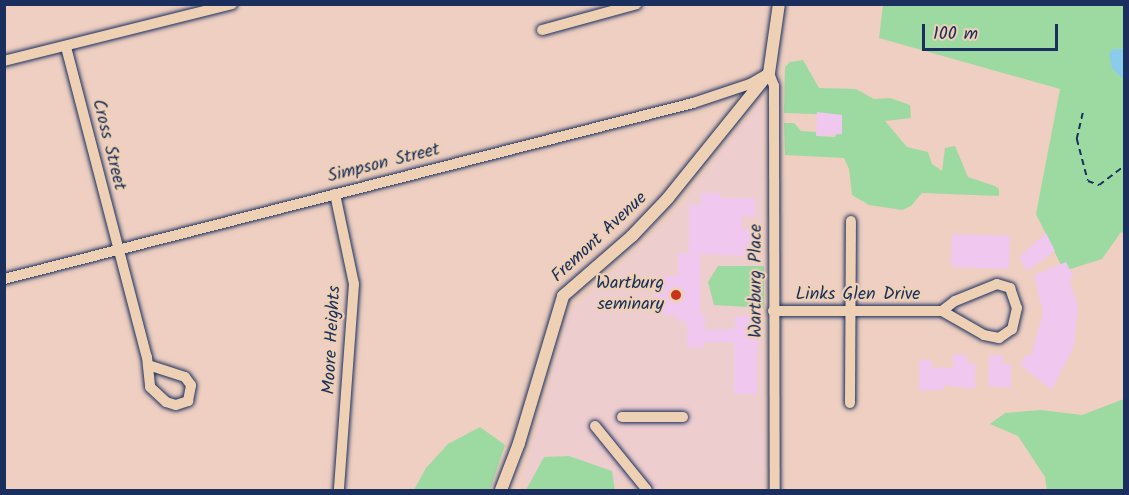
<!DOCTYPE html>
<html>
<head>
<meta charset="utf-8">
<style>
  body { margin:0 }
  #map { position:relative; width:1129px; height:495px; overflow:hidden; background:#eecfc1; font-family:Kalam,sans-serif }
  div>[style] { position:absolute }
  .built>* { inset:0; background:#eecdcf }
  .green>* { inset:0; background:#9ddaa2 }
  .water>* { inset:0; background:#8bcbec }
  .building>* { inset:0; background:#efc7ef; transform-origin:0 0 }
  .path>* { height:1.5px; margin-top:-0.75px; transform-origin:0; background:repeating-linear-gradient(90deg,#1b2f5e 0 6px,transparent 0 10.5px) }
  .roads { filter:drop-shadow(0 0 2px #1b2f5e) drop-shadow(0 0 2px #1b2f5e) }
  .minor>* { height:10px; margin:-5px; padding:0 5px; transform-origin:5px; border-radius:5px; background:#eed1b5 }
  .major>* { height:12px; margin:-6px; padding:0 6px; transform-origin:6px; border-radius:6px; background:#eed1b5 }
  .dots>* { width:16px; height:16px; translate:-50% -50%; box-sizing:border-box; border:3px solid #eed1b5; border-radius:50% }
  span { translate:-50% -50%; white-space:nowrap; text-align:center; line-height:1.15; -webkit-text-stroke:4.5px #eed1b5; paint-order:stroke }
  .street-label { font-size:18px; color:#1b2f5e }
  .poi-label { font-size:18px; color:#1b2f5e }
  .right { translate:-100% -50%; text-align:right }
  .frame { position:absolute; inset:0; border:6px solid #1b2f5e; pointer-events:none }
  .scale { position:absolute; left:922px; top:24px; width:136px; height:27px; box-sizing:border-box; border:3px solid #1b2f5e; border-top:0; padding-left:8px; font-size:18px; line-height:21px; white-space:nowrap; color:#1b2f5e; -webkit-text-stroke:4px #eed1b5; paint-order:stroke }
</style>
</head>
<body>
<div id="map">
  <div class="built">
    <div style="clip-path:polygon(763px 97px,764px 485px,667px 484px,663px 490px,636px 490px,632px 483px,522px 483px,569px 313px,674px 214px)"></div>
  </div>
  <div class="green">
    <div style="clip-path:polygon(883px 5px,1124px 5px,1124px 234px,1121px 232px,1102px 259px,1064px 271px,1036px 214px,1060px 89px,879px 38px)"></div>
    <div style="clip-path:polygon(803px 60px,819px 88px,856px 89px,874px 99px,890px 98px,910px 105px,911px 118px,885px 121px,907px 147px,928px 152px,932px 164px,942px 171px,945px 148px,955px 146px,968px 177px,995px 186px,999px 189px,999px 196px,922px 193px,911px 206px,902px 210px,869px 205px,852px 195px,849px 169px,844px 158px,785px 155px,784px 123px,794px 123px,801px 131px,816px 132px,817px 136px,835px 137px,842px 115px,784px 113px,785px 67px,790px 62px)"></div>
    <div style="clip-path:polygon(718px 266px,764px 266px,764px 308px,714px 305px,708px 282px)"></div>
    <div style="clip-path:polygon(1124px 399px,1124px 490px,1047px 490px,1045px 477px,1018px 436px,990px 424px,1005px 413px,1041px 410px,1082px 415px)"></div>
    <div style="clip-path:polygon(480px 427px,505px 445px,490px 490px,414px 490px,426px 468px,448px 444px)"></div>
    <div style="clip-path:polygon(569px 456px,612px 471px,615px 490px,526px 490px,544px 457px)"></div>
  </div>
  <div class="water">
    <div style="clip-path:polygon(1114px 49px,1124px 49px,1124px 80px,1112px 68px,1109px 53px)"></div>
  </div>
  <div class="building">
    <div style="clip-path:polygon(817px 112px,842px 115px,842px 134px,816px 136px)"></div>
    <div style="clip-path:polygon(701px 193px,720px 193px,720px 198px,755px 198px,755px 216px,742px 216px,742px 230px,753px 230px,753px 256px,700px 254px,700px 314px,705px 314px,705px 330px,735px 329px,735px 316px,757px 316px,757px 394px,734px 394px,734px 342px,704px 342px,704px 347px,687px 348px,687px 321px,677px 321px,677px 315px,654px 315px,654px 291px,662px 291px,662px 276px,678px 276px,678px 253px,689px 253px,689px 205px,701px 205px)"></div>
    <div style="clip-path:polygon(1046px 233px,1055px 251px,1027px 271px,1019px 257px)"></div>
    <div style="left:952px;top:234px;width:58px;height:33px;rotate:2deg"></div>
    <div style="clip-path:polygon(1066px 262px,1074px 278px,1069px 279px,1078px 306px,1074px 346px,1052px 390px,1020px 365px,1026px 354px,1031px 356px,1043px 313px,1034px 275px)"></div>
    <div style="clip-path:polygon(953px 354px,967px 355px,967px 363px,975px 363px,975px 389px,943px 385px,944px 390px,919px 391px,919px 360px,932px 360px,931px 367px,953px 368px)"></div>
    <div style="clip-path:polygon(989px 355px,1003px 355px,1002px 364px,1011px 363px,1011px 388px,988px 386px)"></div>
  </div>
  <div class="path">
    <div style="left:1083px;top:113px;width:27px;rotate:103deg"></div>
    <div style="left:1077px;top:139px;width:43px;rotate:75.3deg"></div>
    <div style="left:1088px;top:181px;width:12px;rotate:20deg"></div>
    <div style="left:1099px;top:185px;width:31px;rotate:-37deg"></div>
  </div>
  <div class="roads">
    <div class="minor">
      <div style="left:542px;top:30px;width:98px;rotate:-15.3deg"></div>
      <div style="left:66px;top:47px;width:320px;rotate:75.4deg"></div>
      <div style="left:147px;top:357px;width:30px;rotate:84deg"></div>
      <div style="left:150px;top:387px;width:22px;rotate:43deg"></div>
      <div style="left:166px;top:402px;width:10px;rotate:17deg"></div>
      <div style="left:176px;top:405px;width:13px;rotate:-18deg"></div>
      <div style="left:188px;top:401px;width:16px;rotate:-79deg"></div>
      <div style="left:191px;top:385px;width:10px;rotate:-127deg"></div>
      <div style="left:185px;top:377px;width:38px;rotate:-162deg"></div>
      <div style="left:4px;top:61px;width:235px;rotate:-14deg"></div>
      <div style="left:335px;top:194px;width:92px;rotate:78.1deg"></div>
      <div style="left:354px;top:284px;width:207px;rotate:94.2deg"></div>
      <div style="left:4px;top:279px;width:711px;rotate:-14.33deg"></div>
      <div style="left:693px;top:103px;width:60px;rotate:-18.4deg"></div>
      <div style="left:750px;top:84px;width:22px;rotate:-30deg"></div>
      <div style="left:769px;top:73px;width:14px;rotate:69deg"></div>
      <div style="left:774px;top:86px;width:404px;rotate:89.9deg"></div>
      <div style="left:773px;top:311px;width:169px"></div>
      <div style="left:942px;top:311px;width:16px;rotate:-38deg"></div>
      <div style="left:955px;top:301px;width:45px;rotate:-22deg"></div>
      <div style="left:997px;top:284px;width:14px;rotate:17deg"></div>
      <div style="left:1010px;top:288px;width:21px;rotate:71deg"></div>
      <div style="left:1017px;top:308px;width:22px;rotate:103deg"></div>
      <div style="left:1012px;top:329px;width:16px;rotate:145deg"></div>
      <div style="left:999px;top:338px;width:15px;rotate:-169deg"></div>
      <div style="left:984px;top:335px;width:48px;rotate:-150.3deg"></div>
      <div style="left:850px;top:403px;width:182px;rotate:-89.7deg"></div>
      <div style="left:622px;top:417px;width:61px"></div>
      <div style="left:595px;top:426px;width:82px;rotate:50.9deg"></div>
    </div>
    <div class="major">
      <div style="left:501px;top:490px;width:50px;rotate:-69deg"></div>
      <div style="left:519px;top:443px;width:153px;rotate:-73.3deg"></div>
      <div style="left:563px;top:296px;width:91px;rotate:-41deg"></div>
      <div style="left:632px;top:236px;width:52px;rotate:-46.5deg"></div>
      <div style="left:668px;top:198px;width:161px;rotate:-51.1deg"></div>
      <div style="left:769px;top:73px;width:70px;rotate:-81.8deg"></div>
    </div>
  </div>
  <div class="dots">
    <div style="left:676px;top:295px;background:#c8321e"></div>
  </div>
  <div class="street-label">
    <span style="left:108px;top:145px;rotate:76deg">Cross Street</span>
    <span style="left:384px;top:164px;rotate:-14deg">Simpson Street</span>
    <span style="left:600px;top:238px;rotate:-43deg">Fremont Avenue</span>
    <span style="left:757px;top:281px;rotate:-90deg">Wartburg Place</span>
    <span style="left:858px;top:295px">Links Glen Drive</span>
    <span style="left:333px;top:340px;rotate:-87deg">Moore Heights</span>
  </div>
  <div class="poi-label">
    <span class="right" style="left:664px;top:295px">Wartburg<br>seminary</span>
  </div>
  <div class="frame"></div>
  <div class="scale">100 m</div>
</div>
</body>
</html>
